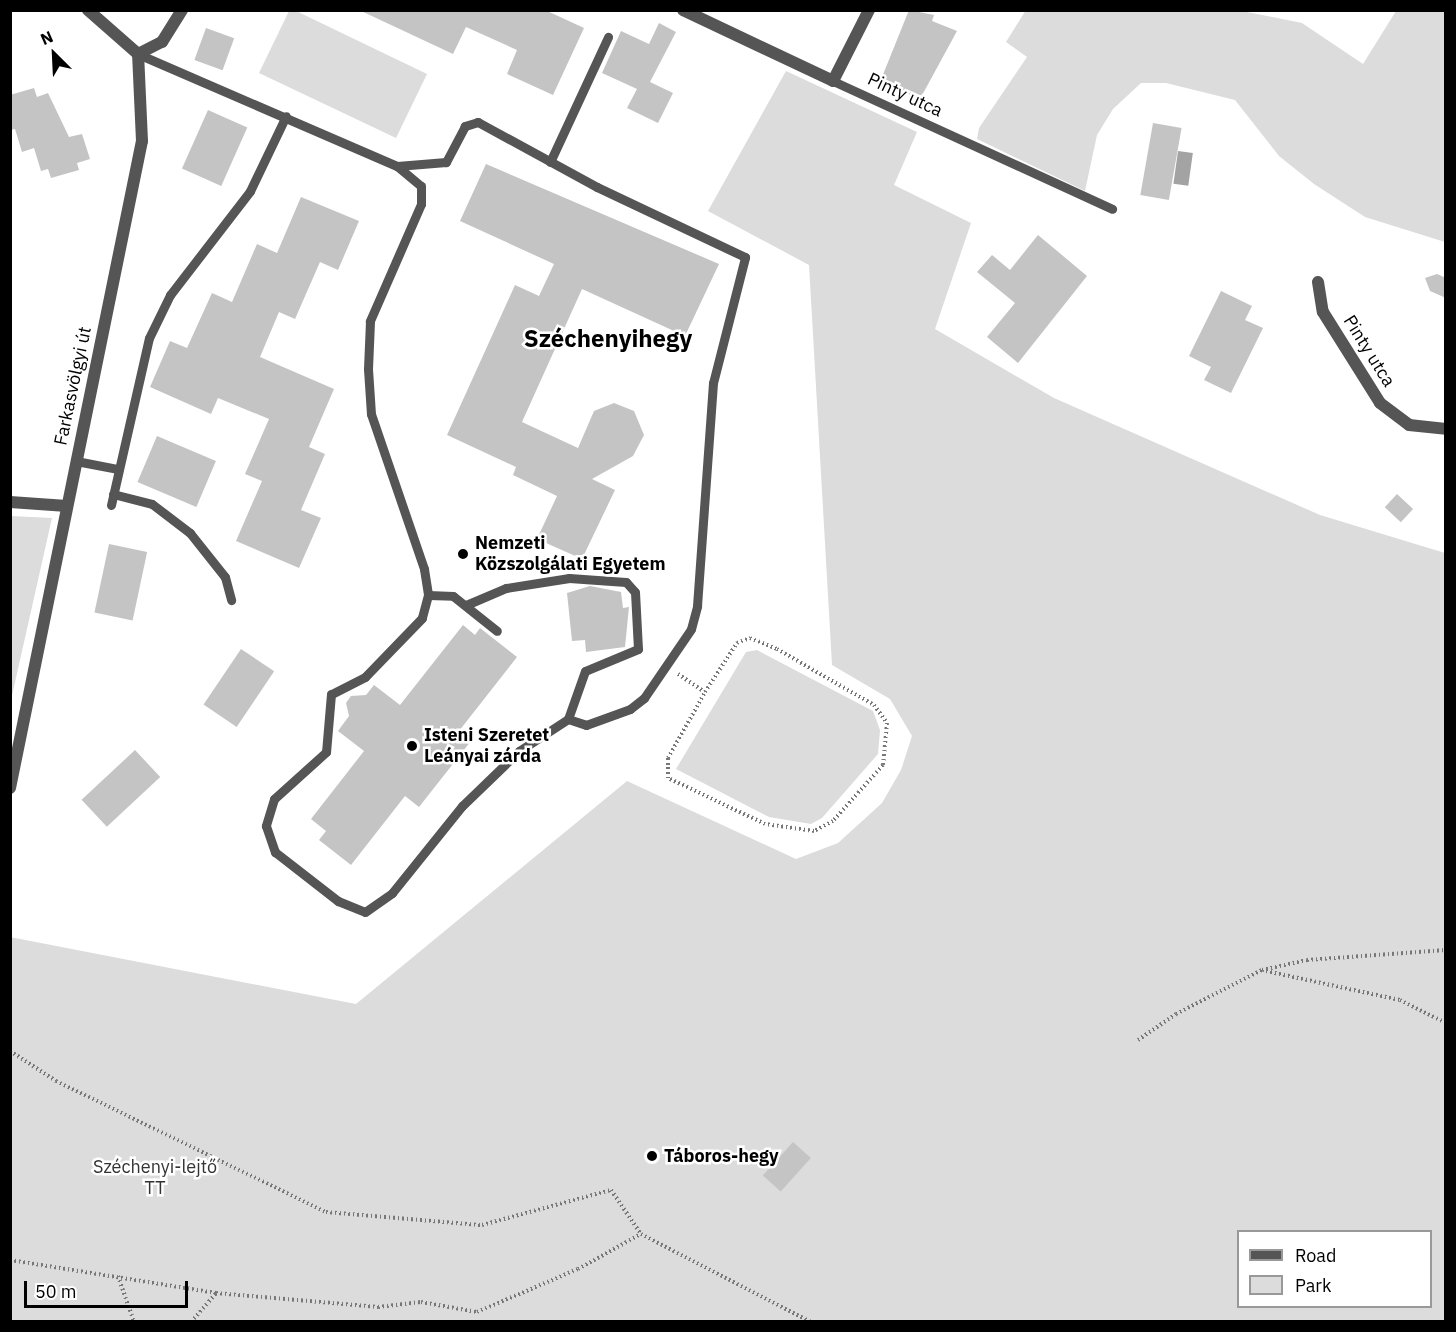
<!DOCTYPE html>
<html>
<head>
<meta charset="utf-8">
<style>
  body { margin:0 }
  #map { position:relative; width:1456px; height:1332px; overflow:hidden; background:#fff; font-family:"IBM Plex Sans",sans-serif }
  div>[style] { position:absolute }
  .green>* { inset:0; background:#dcdcdc }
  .water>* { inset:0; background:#a3a3a3; transform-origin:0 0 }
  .building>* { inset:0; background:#c4c4c4; transform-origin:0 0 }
  .path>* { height:4px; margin-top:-2px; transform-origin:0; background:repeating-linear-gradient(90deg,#777 0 1.5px,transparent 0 4.5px) }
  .service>* { height:9px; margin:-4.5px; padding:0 4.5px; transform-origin:4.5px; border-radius:4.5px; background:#555 }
  .minor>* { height:12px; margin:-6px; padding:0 6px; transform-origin:6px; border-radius:6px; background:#555 }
  .dots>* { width:16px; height:16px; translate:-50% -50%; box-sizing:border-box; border:3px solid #fff; border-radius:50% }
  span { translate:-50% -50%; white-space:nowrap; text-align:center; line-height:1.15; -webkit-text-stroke:5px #fff; paint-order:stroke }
  .street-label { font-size:18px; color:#000 }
  .poi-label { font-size:18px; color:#000; font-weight:700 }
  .left { translate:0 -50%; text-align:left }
  .park-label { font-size:18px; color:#333 }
  .district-label { font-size:24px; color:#000; font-weight:700 }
  .frame { position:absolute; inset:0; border:12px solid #000; pointer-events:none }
  .legend { position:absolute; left:1237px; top:1230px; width:195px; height:78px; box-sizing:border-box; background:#fff; border:2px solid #999; margin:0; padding:8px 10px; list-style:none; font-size:18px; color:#000 }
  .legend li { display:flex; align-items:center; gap:12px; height:30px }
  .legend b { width:30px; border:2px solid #999 }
  .north { position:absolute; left:24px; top:24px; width:60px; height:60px; -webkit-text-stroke:4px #fff; paint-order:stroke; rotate:336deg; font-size:16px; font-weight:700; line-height:24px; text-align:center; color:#000 }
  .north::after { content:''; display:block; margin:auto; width:21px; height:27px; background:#000; clip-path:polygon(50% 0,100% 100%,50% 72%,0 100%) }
  .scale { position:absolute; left:24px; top:1281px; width:164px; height:27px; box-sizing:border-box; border:3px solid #000; border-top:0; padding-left:8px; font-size:18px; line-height:21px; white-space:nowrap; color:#000; -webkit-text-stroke:4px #fff; paint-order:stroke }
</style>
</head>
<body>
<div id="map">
  <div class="green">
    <div style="clip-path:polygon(294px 10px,427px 74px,396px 138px,259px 73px,289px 11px)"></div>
    <div style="clip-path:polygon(1026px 10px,1242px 11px,1302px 23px,1363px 64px,1396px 11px,1445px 11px,1445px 242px,1365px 217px,1314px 184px,1279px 156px,1235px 100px,1166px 83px,1141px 83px,1113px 109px,1097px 135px,1085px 191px,977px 139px,979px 128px,1027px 57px,1006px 42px)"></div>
    <div style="clip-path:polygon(evenodd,786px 71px,917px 132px,894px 185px,971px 223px,935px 329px,1054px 398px,1320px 515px,1445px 553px,1445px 1321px,11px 1321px,10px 937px,356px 1004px,627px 781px,796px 859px,838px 843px,882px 803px,901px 770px,912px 736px,890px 699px,832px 665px,809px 265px,708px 211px,786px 71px,1238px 1232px,1430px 1232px,1430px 1306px,1238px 1306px,1238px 1232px)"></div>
    <div style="clip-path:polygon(11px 516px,52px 518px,11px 700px,10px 516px)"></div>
    <div style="clip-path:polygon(757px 650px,873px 711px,880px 730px,878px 754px,822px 818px,811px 824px,769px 817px,676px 769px,746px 652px)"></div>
  </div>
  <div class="water">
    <div style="left:1178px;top:151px;width:15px;height:33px;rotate:8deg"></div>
  </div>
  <div class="building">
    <div style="clip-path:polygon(359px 10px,545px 10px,584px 28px,553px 95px,507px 74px,517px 50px,466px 27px,453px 54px)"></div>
    <div style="clip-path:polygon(909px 10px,934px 15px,932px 21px,957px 31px,920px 99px,880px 82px)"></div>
    <div style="clip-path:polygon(659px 23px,676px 32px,650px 82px,673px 93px,658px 123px,627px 108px,637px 89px,602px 73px,621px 31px,649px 44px)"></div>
    <div style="left:206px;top:28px;width:30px;height:34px;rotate:20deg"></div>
    <div style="clip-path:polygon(34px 88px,37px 97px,48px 93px,69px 137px,82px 134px,90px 159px,77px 163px,79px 170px,51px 178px,48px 169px,41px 171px,34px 148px,22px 152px,15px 129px,10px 130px,10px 95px)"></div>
    <div style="left:208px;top:110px;width:43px;height:64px;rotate:24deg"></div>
    <div style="left:1153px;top:123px;width:29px;height:73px;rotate:10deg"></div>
    <div style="clip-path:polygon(486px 164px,719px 264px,685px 336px,582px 289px,522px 422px,578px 448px,594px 411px,614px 403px,634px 411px,644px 435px,633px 456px,592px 479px,615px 490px,582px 559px,537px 539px,557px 496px,513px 475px,516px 467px,447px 435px,515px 285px,539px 296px,554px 264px,460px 221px)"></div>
    <div style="clip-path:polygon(301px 197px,359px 221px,338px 270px,320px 262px,295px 319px,279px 312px,260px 357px,334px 389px,309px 447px,325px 454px,301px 510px,321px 518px,299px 568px,236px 541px,262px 481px,245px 474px,269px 419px,218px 398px,211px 414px,150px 387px,170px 341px,187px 348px,212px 293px,232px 302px,257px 244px,277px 253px)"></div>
    <div style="clip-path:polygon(1038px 235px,1087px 276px,1018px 363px,987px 337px,1015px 303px,977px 272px,992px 255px,1010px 270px)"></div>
    <div style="clip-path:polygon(1437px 274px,1446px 278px,1446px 298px,1430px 291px,1425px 278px)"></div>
    <div style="clip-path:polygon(1221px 291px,1252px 306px,1245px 320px,1263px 328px,1231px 393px,1204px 380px,1211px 367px,1189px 356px)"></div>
    <div style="left:157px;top:436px;width:64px;height:50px;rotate:23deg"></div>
    <div style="left:1397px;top:494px;width:22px;height:18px;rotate:43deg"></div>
    <div style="left:109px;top:544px;width:39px;height:70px;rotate:12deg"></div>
    <div style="clip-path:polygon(590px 586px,621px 592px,623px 608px,629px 607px,625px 647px,586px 652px,585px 640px,572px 641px,567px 593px)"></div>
    <div style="clip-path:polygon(463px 625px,475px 635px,480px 628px,517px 657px,459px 731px,471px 741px,419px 807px,405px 796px,351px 865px,319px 840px,326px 831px,311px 819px,364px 751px,338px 731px,349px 716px,346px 703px,351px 696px,366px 695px,374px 685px,400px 705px)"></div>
    <div style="left:241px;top:649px;width:40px;height:67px;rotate:34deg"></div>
    <div style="left:135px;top:750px;width:37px;height:73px;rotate:47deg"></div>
    <div style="left:793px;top:1142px;width:24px;height:45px;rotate:42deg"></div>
  </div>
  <div class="path">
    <div style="left:678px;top:674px;width:32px;rotate:34deg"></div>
    <div style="left:705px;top:692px;width:59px;rotate:-56.9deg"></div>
    <div style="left:737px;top:643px;width:14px;rotate:-21deg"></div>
    <div style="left:750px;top:638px;width:29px;rotate:22deg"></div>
    <div style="left:777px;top:649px;width:112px;rotate:30deg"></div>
    <div style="left:874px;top:705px;width:22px;rotate:54deg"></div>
    <div style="left:887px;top:723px;width:42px;rotate:95.4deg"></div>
    <div style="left:883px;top:765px;width:75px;rotate:131.8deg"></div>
    <div style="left:833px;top:821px;width:21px;rotate:152deg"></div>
    <div style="left:814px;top:831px;width:49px;rotate:-171.9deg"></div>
    <div style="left:765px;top:824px;width:107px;rotate:-154.6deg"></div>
    <div style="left:668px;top:778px;width:20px;rotate:-90deg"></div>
    <div style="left:668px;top:758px;width:76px;rotate:-60.7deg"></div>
    <div style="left:1266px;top:971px;width:137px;rotate:12.2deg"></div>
    <div style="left:1400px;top:1000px;width:51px;rotate:26.6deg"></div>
    <div style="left:1138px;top:1040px;width:46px;rotate:-34.4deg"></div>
    <div style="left:1176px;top:1014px;width:97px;rotate:-27.1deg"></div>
    <div style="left:1262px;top:970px;width:46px;rotate:-12.5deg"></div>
    <div style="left:1307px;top:960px;width:139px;rotate:-4.1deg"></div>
    <div style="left:10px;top:1051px;width:55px;rotate:33.1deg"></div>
    <div style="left:56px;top:1081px;width:300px;rotate:25.9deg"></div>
    <div style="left:326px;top:1212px;width:157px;rotate:4.8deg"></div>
    <div style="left:482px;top:1225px;width:134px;rotate:-15.2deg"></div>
    <div style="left:611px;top:1190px;width:53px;rotate:55.7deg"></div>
    <div style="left:10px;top:1260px;width:209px;rotate:9.1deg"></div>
    <div style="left:216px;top:1293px;width:163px;rotate:4.9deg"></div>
    <div style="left:378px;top:1307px;width:43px;rotate:-6.6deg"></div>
    <div style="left:421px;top:1302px;width:57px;rotate:10.1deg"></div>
    <div style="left:477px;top:1312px;width:110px;rotate:-23.1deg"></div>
    <div style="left:578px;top:1269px;width:72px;rotate:-29.1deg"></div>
    <div style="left:641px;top:1234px;width:191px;rotate:27.4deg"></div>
    <div style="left:118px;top:1276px;width:49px;rotate:70.8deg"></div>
    <div style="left:191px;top:1322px;width:38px;rotate:-49deg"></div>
  </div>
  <div class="service">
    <div style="left:138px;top:54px;width:282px;rotate:23.4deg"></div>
    <div style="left:397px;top:166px;width:31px;rotate:40deg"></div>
    <div style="left:421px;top:186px;width:18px;rotate:90deg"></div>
    <div style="left:421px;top:204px;width:128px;rotate:113.6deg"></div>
    <div style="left:370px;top:321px;width:48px;rotate:92.4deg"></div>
    <div style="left:368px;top:369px;width:45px;rotate:86.2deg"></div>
    <div style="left:371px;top:414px;width:164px;rotate:71.1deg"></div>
    <div style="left:424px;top:569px;width:26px;rotate:81deg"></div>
    <div style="left:428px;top:595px;width:24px;rotate:105deg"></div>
    <div style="left:422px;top:618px;width:82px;rotate:134deg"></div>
    <div style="left:365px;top:677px;width:38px;rotate:153deg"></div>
    <div style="left:331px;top:694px;width:58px;rotate:94.9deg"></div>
    <div style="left:326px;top:752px;width:70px;rotate:137.9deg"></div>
    <div style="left:274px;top:799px;width:28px;rotate:107deg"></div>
    <div style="left:266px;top:826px;width:28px;rotate:71deg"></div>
    <div style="left:275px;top:852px;width:80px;rotate:37.9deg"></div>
    <div style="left:338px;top:901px;width:29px;rotate:22deg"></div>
    <div style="left:365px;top:912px;width:33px;rotate:-35deg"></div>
    <div style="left:392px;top:893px;width:112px;rotate:-51.2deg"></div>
    <div style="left:462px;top:806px;width:79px;rotate:-44deg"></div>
    <div style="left:519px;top:751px;width:59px;rotate:-33.1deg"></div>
    <div style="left:568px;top:719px;width:19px;rotate:18deg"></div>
    <div style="left:586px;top:725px;width:47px;rotate:-20deg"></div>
    <div style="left:630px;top:709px;width:18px;rotate:-38deg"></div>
    <div style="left:644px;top:698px;width:83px;rotate:-55.7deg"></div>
    <div style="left:691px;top:629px;width:24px;rotate:-75deg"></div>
    <div style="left:697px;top:606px;width:224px;rotate:-85.9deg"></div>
    <div style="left:713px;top:383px;width:130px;rotate:-75.7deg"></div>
    <div style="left:745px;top:257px;width:164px;rotate:-154.7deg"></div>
    <div style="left:597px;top:187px;width:136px;rotate:-151.4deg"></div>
    <div style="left:478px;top:122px;width:14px;rotate:163deg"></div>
    <div style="left:465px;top:126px;width:41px;rotate:117.8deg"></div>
    <div style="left:446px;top:162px;width:49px;rotate:175.3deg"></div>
    <div style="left:833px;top:81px;width:307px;rotate:24.6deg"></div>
    <div style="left:550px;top:162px;width:138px;rotate:-65.1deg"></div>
    <div style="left:76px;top:461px;width:43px;rotate:10.8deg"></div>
    <div style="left:113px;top:494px;width:40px;rotate:14.4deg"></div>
    <div style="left:152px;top:504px;width:48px;rotate:37.3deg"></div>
    <div style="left:190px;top:533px;width:56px;rotate:51.5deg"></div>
    <div style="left:225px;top:577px;width:24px;rotate:75deg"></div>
    <div style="left:111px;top:505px;width:171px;rotate:-77.2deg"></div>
    <div style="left:149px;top:338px;width:48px;rotate:-64deg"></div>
    <div style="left:170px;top:295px;width:131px;rotate:-52.4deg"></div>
    <div style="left:250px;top:191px;width:83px;rotate:-64.4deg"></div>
    <div style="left:428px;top:595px;width:25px;rotate:2deg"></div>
    <div style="left:453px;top:596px;width:56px;rotate:38.5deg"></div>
    <div style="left:466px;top:605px;width:43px;rotate:-23deg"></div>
    <div style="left:506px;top:588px;width:64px;rotate:-9deg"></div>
    <div style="left:569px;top:578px;width:57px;rotate:4deg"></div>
    <div style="left:626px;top:582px;width:13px;rotate:48deg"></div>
    <div style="left:635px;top:592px;width:57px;rotate:87deg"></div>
    <div style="left:638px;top:649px;width:57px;rotate:157.5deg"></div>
    <div style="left:585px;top:671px;width:51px;rotate:109.5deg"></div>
  </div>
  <div class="minor">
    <div style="left:88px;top:10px;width:67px;rotate:41.3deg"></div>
    <div style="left:683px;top:10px;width:166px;rotate:25.3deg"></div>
    <div style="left:833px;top:81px;width:80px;rotate:-63.1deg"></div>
    <div style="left:138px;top:54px;width:27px;rotate:-27deg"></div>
    <div style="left:162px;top:42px;width:38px;rotate:-58deg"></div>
    <div style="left:1318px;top:282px;width:30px;rotate:81deg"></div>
    <div style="left:1323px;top:312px;width:107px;rotate:57.9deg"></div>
    <div style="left:1380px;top:403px;width:36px;rotate:37deg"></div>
    <div style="left:1409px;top:425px;width:37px;rotate:6deg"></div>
    <div style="left:10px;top:502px;width:57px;rotate:4deg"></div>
    <div style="left:10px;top:788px;width:660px;rotate:-78.47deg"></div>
    <div style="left:142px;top:141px;width:87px;rotate:-92.6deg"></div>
  </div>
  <div class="dots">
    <div style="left:463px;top:554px;background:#000"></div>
    <div style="left:412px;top:746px;background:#000"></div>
    <div style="left:652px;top:1156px;background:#000"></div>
  </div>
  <div class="street-label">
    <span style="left:905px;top:95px;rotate:25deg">Pinty utca</span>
    <span style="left:1369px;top:351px;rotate:58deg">Pinty utca</span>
    <span style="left:73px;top:386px;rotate:-78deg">Farkasvölgyi út</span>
  </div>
  <div class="poi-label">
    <span class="left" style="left:475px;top:554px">Nemzeti<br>Közszolgálati Egyetem</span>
    <span class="left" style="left:424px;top:746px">Isteni Szeretet<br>Leányai zárda</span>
    <span class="left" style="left:664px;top:1156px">Táboros-hegy</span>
  </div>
  <div class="park-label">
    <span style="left:155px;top:1178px">Széchenyi-lejtő<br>TT</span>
  </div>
  <div class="district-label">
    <span style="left:608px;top:339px">Széchenyihegy</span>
  </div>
  <div class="frame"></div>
  <ul class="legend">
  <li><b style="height:8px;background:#555"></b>Road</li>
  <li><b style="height:16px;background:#dcdcdc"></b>Park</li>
  </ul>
  <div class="north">N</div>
  <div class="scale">50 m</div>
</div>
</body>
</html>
